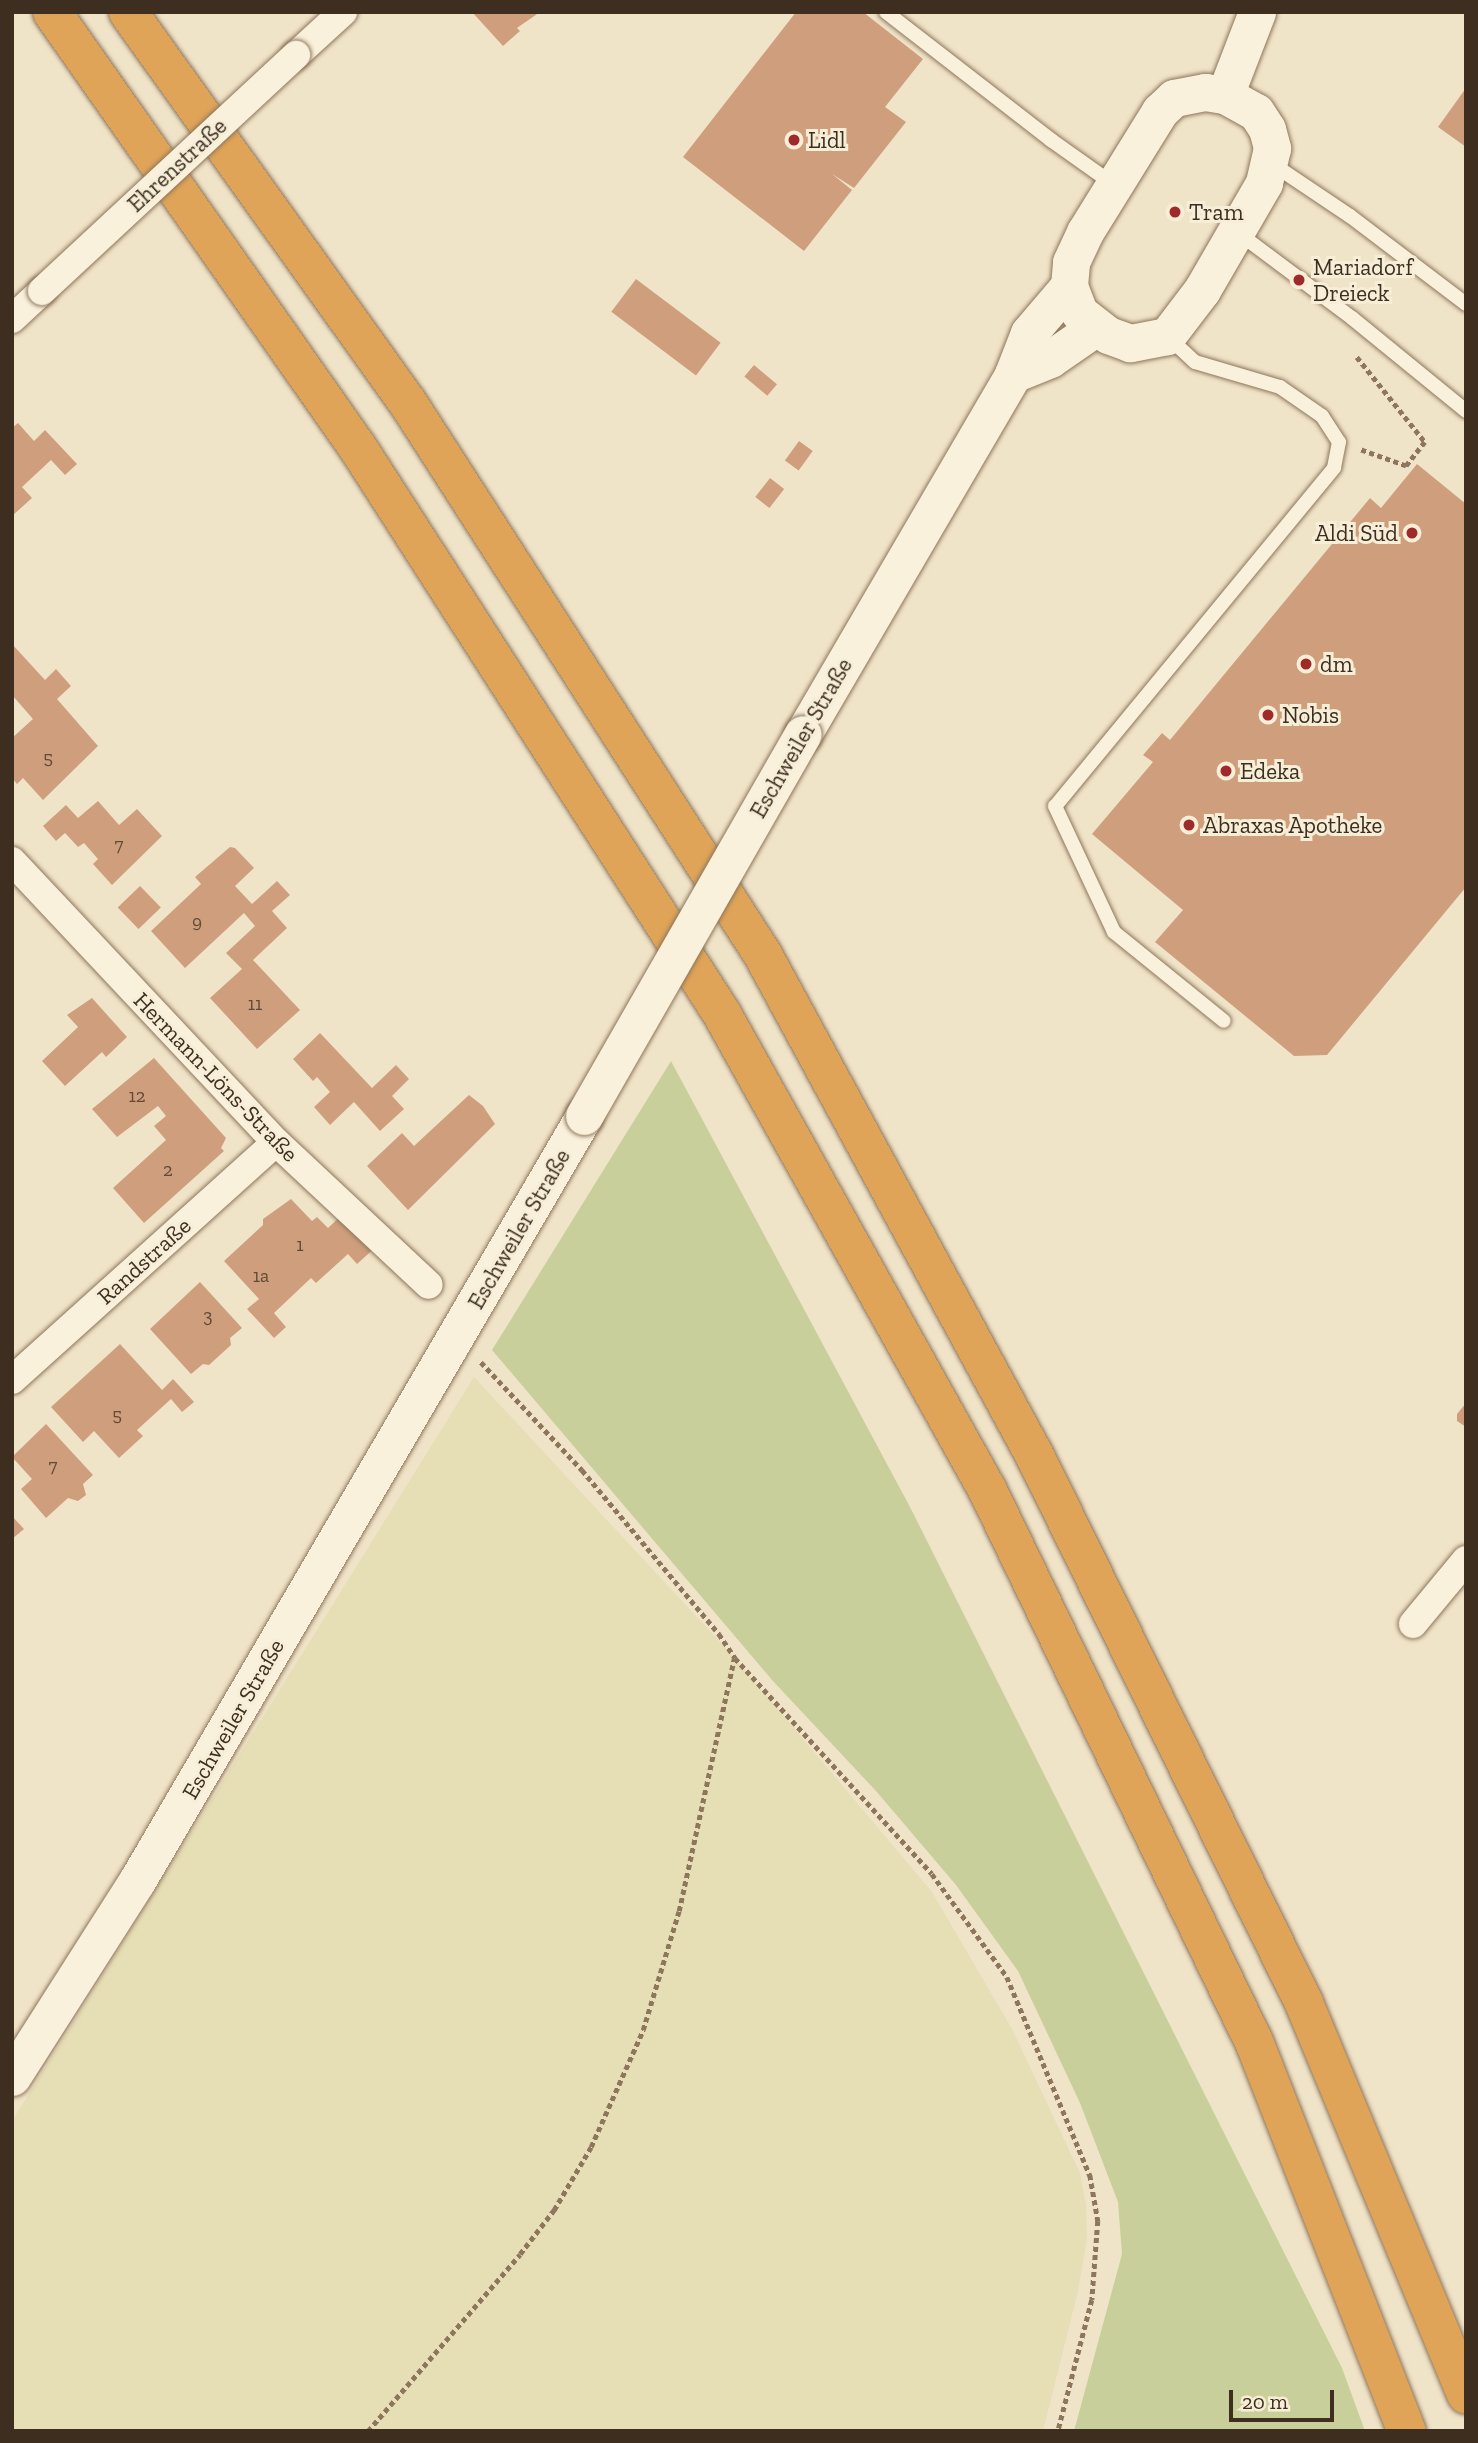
<!DOCTYPE html>
<html>
<head>
<meta charset="utf-8">
<style>
  body { margin:0 }
  #map { position:relative; width:1478px; height:2443px; overflow:hidden; background:#f0e4c8; font-family:"Zilla Slab",serif }
  div>[style] { position:absolute }
  .farmland>* { inset:0; background:#e6deb5 }
  .green>* { inset:0; background:#c9cf9b }
  .building>* { inset:0; background:#cf9f7d; transform-origin:0 0 }
  .path>* { height:4.5px; margin-top:-2.25px; transform-origin:0; background:repeating-linear-gradient(90deg,#8d765c 0 5px,transparent 0 8.5px) }
  .roads { filter:drop-shadow(0 0 2px #8d765c) drop-shadow(0 0 2px #8d765c) }
  .service>* { height:14px; margin:-7px; padding:0 7px; transform-origin:7px; border-radius:7px; background:#faf1dc }
  .minor>* { height:28px; margin:-14px; padding:0 14px; transform-origin:14px; border-radius:14px; background:#faf1dc }
  .tertiary>* { height:37px; margin:-18.5px; padding:0 18.5px; transform-origin:18.5px; border-radius:18.5px; background:#faf1dc }
  .motorway>* { height:38px; margin:-19px; padding:0 19px; transform-origin:19px; border-radius:19px; background:#e0a458 }
  .bridges { filter:drop-shadow(0 0 2px #8d765c) drop-shadow(0 0 2px #8d765c) }
  .minor-bridge>* { height:28px; margin:-14px; padding:0 14px; transform-origin:14px; border-radius:14px; background:#faf1dc }
  .tertiary-bridge>* { height:37px; margin:-18.5px; padding:0 18.5px; transform-origin:18.5px; border-radius:18.5px; background:#faf1dc }
  .dots>* { width:19px; height:19px; translate:-50% -50%; box-sizing:border-box; border:4px solid #f7eed8; border-radius:50% }
  span { translate:-50% -50%; white-space:nowrap; text-align:center; line-height:1.15; -webkit-text-stroke:6px #f7eed8; paint-order:stroke }
  .number-label { font-size:19px; color:#624a37 }
  .number-label span { -webkit-text-stroke-width:0 }
  .poi-label { font-size:23px; color:#3d2e20 }
  .left { translate:0 -50%; text-align:left }
  .right { translate:-100% -50%; text-align:right }
  .street-label { font-size:23px; color:#3d2e20 }
  .frame { position:absolute; inset:0; border:14px solid #3d2e20; pointer-events:none }
  .scale { position:absolute; left:1229px; top:2390px; width:105px; height:32px; box-sizing:border-box; border:4px solid #3d2e20; border-top:0; padding-left:9px; font-size:21px; line-height:24px; white-space:nowrap; color:#3d2e20; -webkit-text-stroke:5px #f7eed8; paint-order:stroke }
</style>
</head>
<body>
<div id="map">
  <div class="farmland">
    <div style="clip-path:polygon(474px 1377px,735px 1658px,932px 1892px,1012px 2029px,1080px 2173px,1086px 2205px,1087px 2239px,1078px 2291px,1043px 2431px,12px 2431px,12px 2121px)"></div>
  </div>
  <div class="green">
    <div style="clip-path:polygon(671px 1061px,910px 1507px,1342px 2368px,1365px 2431px,1074px 2431px,1122px 2254px,1118px 2202px,1080px 2103px,1018px 1971px,956px 1885px,876px 1791px,772px 1680px,492px 1350px)"></div>
  </div>
  <div class="building">
    <div style="clip-path:polygon(472px 12px,540px 12px,517px 28px,520px 31px,503px 46px)"></div>
    <div style="clip-path:polygon(796px 12px,863px 12px,923px 59px,885px 107px,906px 122px,854px 188px,832px 174px,852px 190px,804px 251px,683px 157px)"></div>
    <div style="clip-path:polygon(1466px 88px,1466px 147px,1438px 127px)"></div>
    <div style="left:636px;top:279px;width:106px;height:41px;rotate:37deg"></div>
    <div style="left:754px;top:365px;width:30px;height:15px;rotate:40deg"></div>
    <div style="clip-path:polygon(18px 423px,34px 441px,45px 430px,77px 464px,65px 475px,51px 460px,22px 487px,32px 498px,12px 516px,12px 428px)"></div>
    <div style="left:799px;top:441px;width:17px;height:24px;rotate:36deg"></div>
    <div style="clip-path:polygon(1417px 464px,1466px 504px,1466px 887px,1327px 1055px,1294px 1056px,1155px 942px,1183px 910px,1092px 834px,1153px 762px,1143px 755px,1162px 733px,1170px 740px,1370px 498px,1381px 508px)"></div>
    <div style="left:770px;top:478px;width:18px;height:24px;rotate:38deg"></div>
    <div style="clip-path:polygon(12px 644px,45px 680px,56px 669px,71px 686px,57px 699px,98px 746px,43px 800px,23px 778px,17px 784px,12px 778px,12px 738px,33px 719px,12px 695px)"></div>
    <div style="clip-path:polygon(98px 801px,119px 825px,137px 809px,162px 836px,112px 885px,93px 864px,98px 859px,84px 843px,78px 847px,65px 833px,56px 841px,43px 826px,66px 805px,78px 818px)"></div>
    <div style="clip-path:polygon(230px 847px,235px 848px,254px 868px,235px 886px,252px 904px,277px 881px,290px 895px,272px 911px,287px 928px,253px 960px,300px 1010px,257px 1049px,210px 998px,242px 969px,226px 953px,255px 926px,244px 913px,185px 968px,151px 931px,201px 884px,195px 877px)"></div>
    <div style="left:140px;top:886px;width:30px;height:31px;rotate:46deg"></div>
    <div style="clip-path:polygon(92px 998px,127px 1037px,106px 1057px,102px 1052px,65px 1086px,42px 1061px,78px 1027px,67px 1015px)"></div>
    <div style="clip-path:polygon(320px 1033px,372px 1088px,396px 1065px,409px 1079px,392px 1096px,404px 1109px,380px 1131px,354px 1102px,330px 1125px,314px 1107px,330px 1092px,317px 1077px,313px 1081px,293px 1059px)"></div>
    <div style="clip-path:polygon(154px 1058px,226px 1138px,221px 1148px,224px 1151px,144px 1223px,113px 1188px,166px 1140px,154px 1126px,166px 1116px,158px 1106px,117px 1137px,92px 1109px)"></div>
    <div style="clip-path:polygon(469px 1095px,483px 1106px,495px 1124px,408px 1210px,367px 1166px,402px 1133px,414px 1146px)"></div>
    <div style="clip-path:polygon(291px 1199px,312px 1221px,317px 1217px,328px 1228px,345px 1212px,377px 1246px,357px 1264px,348px 1254px,316px 1283px,311px 1278px,274px 1313px,286px 1327px,274px 1338px,247px 1309px,259px 1299px,224px 1261px,263px 1225px,263px 1219px)"></div>
    <div style="clip-path:polygon(200px 1282px,242px 1328px,230px 1338px,231px 1345px,209px 1365px,203px 1364px,191px 1374px,150px 1329px)"></div>
    <div style="clip-path:polygon(120px 1344px,162px 1390px,173px 1379px,194px 1402px,182px 1412px,171px 1399px,137px 1430px,143px 1436px,119px 1458px,94px 1431px,83px 1442px,51px 1407px)"></div>
    <div style="clip-path:polygon(1466px 1403px,1466px 1427px,1457px 1421px,1457px 1414px)"></div>
    <div style="clip-path:polygon(46px 1424px,93px 1475px,83px 1484px,86px 1495px,78px 1501px,68px 1498px,46px 1518px,21px 1489px,32px 1479px,12px 1457px)"></div>
    <div style="clip-path:polygon(12px 1516px,24px 1529px,12px 1539px)"></div>
  </div>
  <div class="path">
    <div style="left:1357px;top:357px;width:109px;rotate:51.3deg"></div>
    <div style="left:1425px;top:442px;width:31px;rotate:128deg"></div>
    <div style="left:1406px;top:466px;width:48px;rotate:-160.4deg"></div>
    <div style="left:481px;top:1362px;width:148px;rotate:46.9deg"></div>
    <div style="left:582px;top:1470px;width:214px;rotate:50.1deg"></div>
    <div style="left:719px;top:1634px;width:29px;rotate:56deg"></div>
    <div style="left:735px;top:1658px;width:292px;rotate:47.6deg"></div>
    <div style="left:932px;top:1874px;width:127px;rotate:53.9deg"></div>
    <div style="left:1007px;top:1977px;width:215px;rotate:67.3deg"></div>
    <div style="left:1090px;top:2175px;width:47px;rotate:80.1deg"></div>
    <div style="left:1098px;top:2221px;width:79px;rotate:94.3deg"></div>
    <div style="left:1092px;top:2300px;width:135px;rotate:104.5deg"></div>
    <div style="left:368px;top:2431px;width:233px;rotate:-49.3deg"></div>
    <div style="left:520px;top:2254px;width:56px;rotate:-52.3deg"></div>
    <div style="left:554px;top:2210px;width:73px;rotate:-59.6deg"></div>
    <div style="left:591px;top:2147px;width:128px;rotate:-66deg"></div>
    <div style="left:643px;top:2030px;width:124px;rotate:-73.2deg"></div>
    <div style="left:679px;top:1911px;width:258px;rotate:-77.7deg"></div>
  </div>
  <div class="roads">
    <div class="service">
      <div style="left:886px;top:12px;width:209px;rotate:37.8deg"></div>
      <div style="left:1051px;top:140px;width:76px;rotate:35.4deg"></div>
      <div style="left:1271px;top:163px;width:95px;rotate:33.9deg"></div>
      <div style="left:1350px;top:216px;width:146px;rotate:37.2deg"></div>
      <div style="left:1237px;top:232px;width:144px;rotate:36.8deg"></div>
      <div style="left:1352px;top:318px;width:147px;rotate:39.2deg"></div>
      <div style="left:1167px;top:336px;width:38px;rotate:43deg"></div>
      <div style="left:1195px;top:362px;width:89px;rotate:16.4deg"></div>
      <div style="left:1280px;top:387px;width:51px;rotate:34.6deg"></div>
      <div style="left:1322px;top:416px;width:31px;rotate:57deg"></div>
      <div style="left:1339px;top:442px;width:26px;rotate:101deg"></div>
      <div style="left:1334px;top:468px;width:438px;rotate:129.5deg"></div>
      <div style="left:1055px;top:806px;width:139px;rotate:64.9deg"></div>
      <div style="left:1114px;top:932px;width:141px;rotate:39deg"></div>
    </div>
    <div class="minor">
      <div style="left:296px;top:55px;width:64px;rotate:-42.5deg"></div>
      <div style="left:12px;top:319px;width:41px;rotate:-43deg"></div>
      <div style="left:12px;top:861px;width:386px;rotate:46.8deg"></div>
      <div style="left:276px;top:1142px;width:209px;rotate:43.1deg"></div>
      <div style="left:12px;top:1380px;width:355px;rotate:-42deg"></div>
      <div style="left:1413px;top:1624px;width:83px;rotate:-50.4deg"></div>
    </div>
    <div class="tertiary">
      <div style="left:1205px;top:92px;width:20px;rotate:9deg"></div>
      <div style="left:1225px;top:95px;width:35px;rotate:29deg"></div>
      <div style="left:1256px;top:112px;width:20px;rotate:57deg"></div>
      <div style="left:1267px;top:129px;width:20px;rotate:75deg"></div>
      <div style="left:1272px;top:148px;width:36px;rotate:103deg"></div>
      <div style="left:1264px;top:183px;width:124px;rotate:120.1deg"></div>
      <div style="left:1202px;top:290px;width:58px;rotate:127.3deg"></div>
      <div style="left:1167px;top:336px;width:38px;rotate:169deg"></div>
      <div style="left:1130px;top:343px;width:23px;rotate:-160deg"></div>
      <div style="left:1108px;top:335px;width:37px;rotate:-142deg"></div>
      <div style="left:1079px;top:312px;width:28px;rotate:-111deg"></div>
      <div style="left:1069px;top:286px;width:24px;rotate:-85deg"></div>
      <div style="left:1071px;top:262px;width:33px;rotate:-65deg"></div>
      <div style="left:1085px;top:232px;width:142px;rotate:-58.2deg"></div>
      <div style="left:1160px;top:111px;width:19px;rotate:-43deg"></div>
      <div style="left:1174px;top:98px;width:32px;rotate:-11deg"></div>
      <div style="left:1225px;top:95px;width:89px;rotate:-68.9deg"></div>
      <div style="left:1013px;top:374px;width:40px;rotate:-22deg"></div>
      <div style="left:1050px;top:359px;width:55px;rotate:-34.6deg"></div>
      <div style="left:803px;top:734px;width:417px;rotate:-59.7deg"></div>
      <div style="left:1013px;top:374px;width:44px;rotate:-68.7deg"></div>
      <div style="left:1029px;top:333px;width:62px;rotate:-49.6deg"></div>
      <div style="left:12px;top:2077px;width:232px;rotate:-57.5deg"></div>
      <div style="left:137px;top:1881px;width:886px;rotate:-59.7deg"></div>
    </div>
    <div class="motorway">
      <div style="left:52px;top:12px;width:533px;rotate:54.94deg"></div>
      <div style="left:358px;top:448px;width:673px;rotate:57.25deg"></div>
      <div style="left:722px;top:1014px;width:546px;rotate:60.85deg"></div>
      <div style="left:988px;top:1491px;width:614px;rotate:64.23deg"></div>
      <div style="left:1255px;top:2044px;width:416px;rotate:68.6deg"></div>
      <div style="left:128px;top:12px;width:481px;rotate:54.4deg"></div>
      <div style="left:408px;top:403px;width:656px;rotate:57.25deg"></div>
      <div style="left:763px;top:955px;width:572px;rotate:61.51deg"></div>
      <div style="left:1036px;top:1458px;width:607px;rotate:63.81deg"></div>
      <div style="left:1304px;top:2003px;width:424px;rotate:67.5deg"></div>
    </div>
  </div>
  <div class="bridges">
    <div class="minor-bridge">
      <div style="left:42px;top:291px;width:347px;rotate:-42.9deg"></div>
    </div>
    <div class="tertiary-bridge">
      <div style="left:584px;top:1116px;width:440px;rotate:-60.2deg"></div>
    </div>
  </div>
  <div class="dots">
    <div style="left:794px;top:140px;background:#9e2a2b"></div>
    <div style="left:1175px;top:212px;background:#9e2a2b"></div>
    <div style="left:1299px;top:280px;background:#9e2a2b"></div>
    <div style="left:1412px;top:533px;background:#9e2a2b"></div>
    <div style="left:1306px;top:664px;background:#9e2a2b"></div>
    <div style="left:1268px;top:715px;background:#9e2a2b"></div>
    <div style="left:1226px;top:771px;background:#9e2a2b"></div>
    <div style="left:1189px;top:825px;background:#9e2a2b"></div>
  </div>
  <div class="number-label">
    <span style="left:48px;top:758px">5</span>
    <span style="left:119px;top:845px">7</span>
    <span style="left:197px;top:922px">9</span>
    <span style="left:255px;top:1004px">11</span>
    <span style="left:137px;top:1096px">12</span>
    <span style="left:168px;top:1170px">2</span>
    <span style="left:300px;top:1245px">1</span>
    <span style="left:261px;top:1276px">1a</span>
    <span style="left:208px;top:1316px">3</span>
    <span style="left:117px;top:1415px">5</span>
    <span style="left:53px;top:1466px">7</span>
  </div>
  <div class="poi-label">
    <span class="left" style="left:808px;top:140px">Lidl</span>
    <span class="left" style="left:1189px;top:212px">Tram</span>
    <span class="left" style="left:1313px;top:280px">Mariadorf<br>Dreieck</span>
    <span class="right" style="left:1398px;top:533px">Aldi Süd</span>
    <span class="left" style="left:1320px;top:664px">dm</span>
    <span class="left" style="left:1282px;top:715px">Nobis</span>
    <span class="left" style="left:1240px;top:771px">Edeka</span>
    <span class="left" style="left:1203px;top:825px">Abraxas Apotheke</span>
  </div>
  <div class="street-label">
    <span style="left:177px;top:165px;rotate:-43deg">Ehrenstraße</span>
    <span style="left:801px;top:738px;rotate:-60deg">Eschweiler Straße</span>
    <span style="left:216px;top:1077px;rotate:46deg">Hermann-Löns-Straße</span>
    <span style="left:519px;top:1229px;rotate:-60deg">Eschweiler Straße</span>
    <span style="left:144px;top:1261px;rotate:-42deg">Randstraße</span>
    <span style="left:233px;top:1719px;rotate:-60deg">Eschweiler Straße</span>
  </div>
  <div class="frame"></div>
  <div class="scale">20 m</div>
</div>
</body>
</html>
